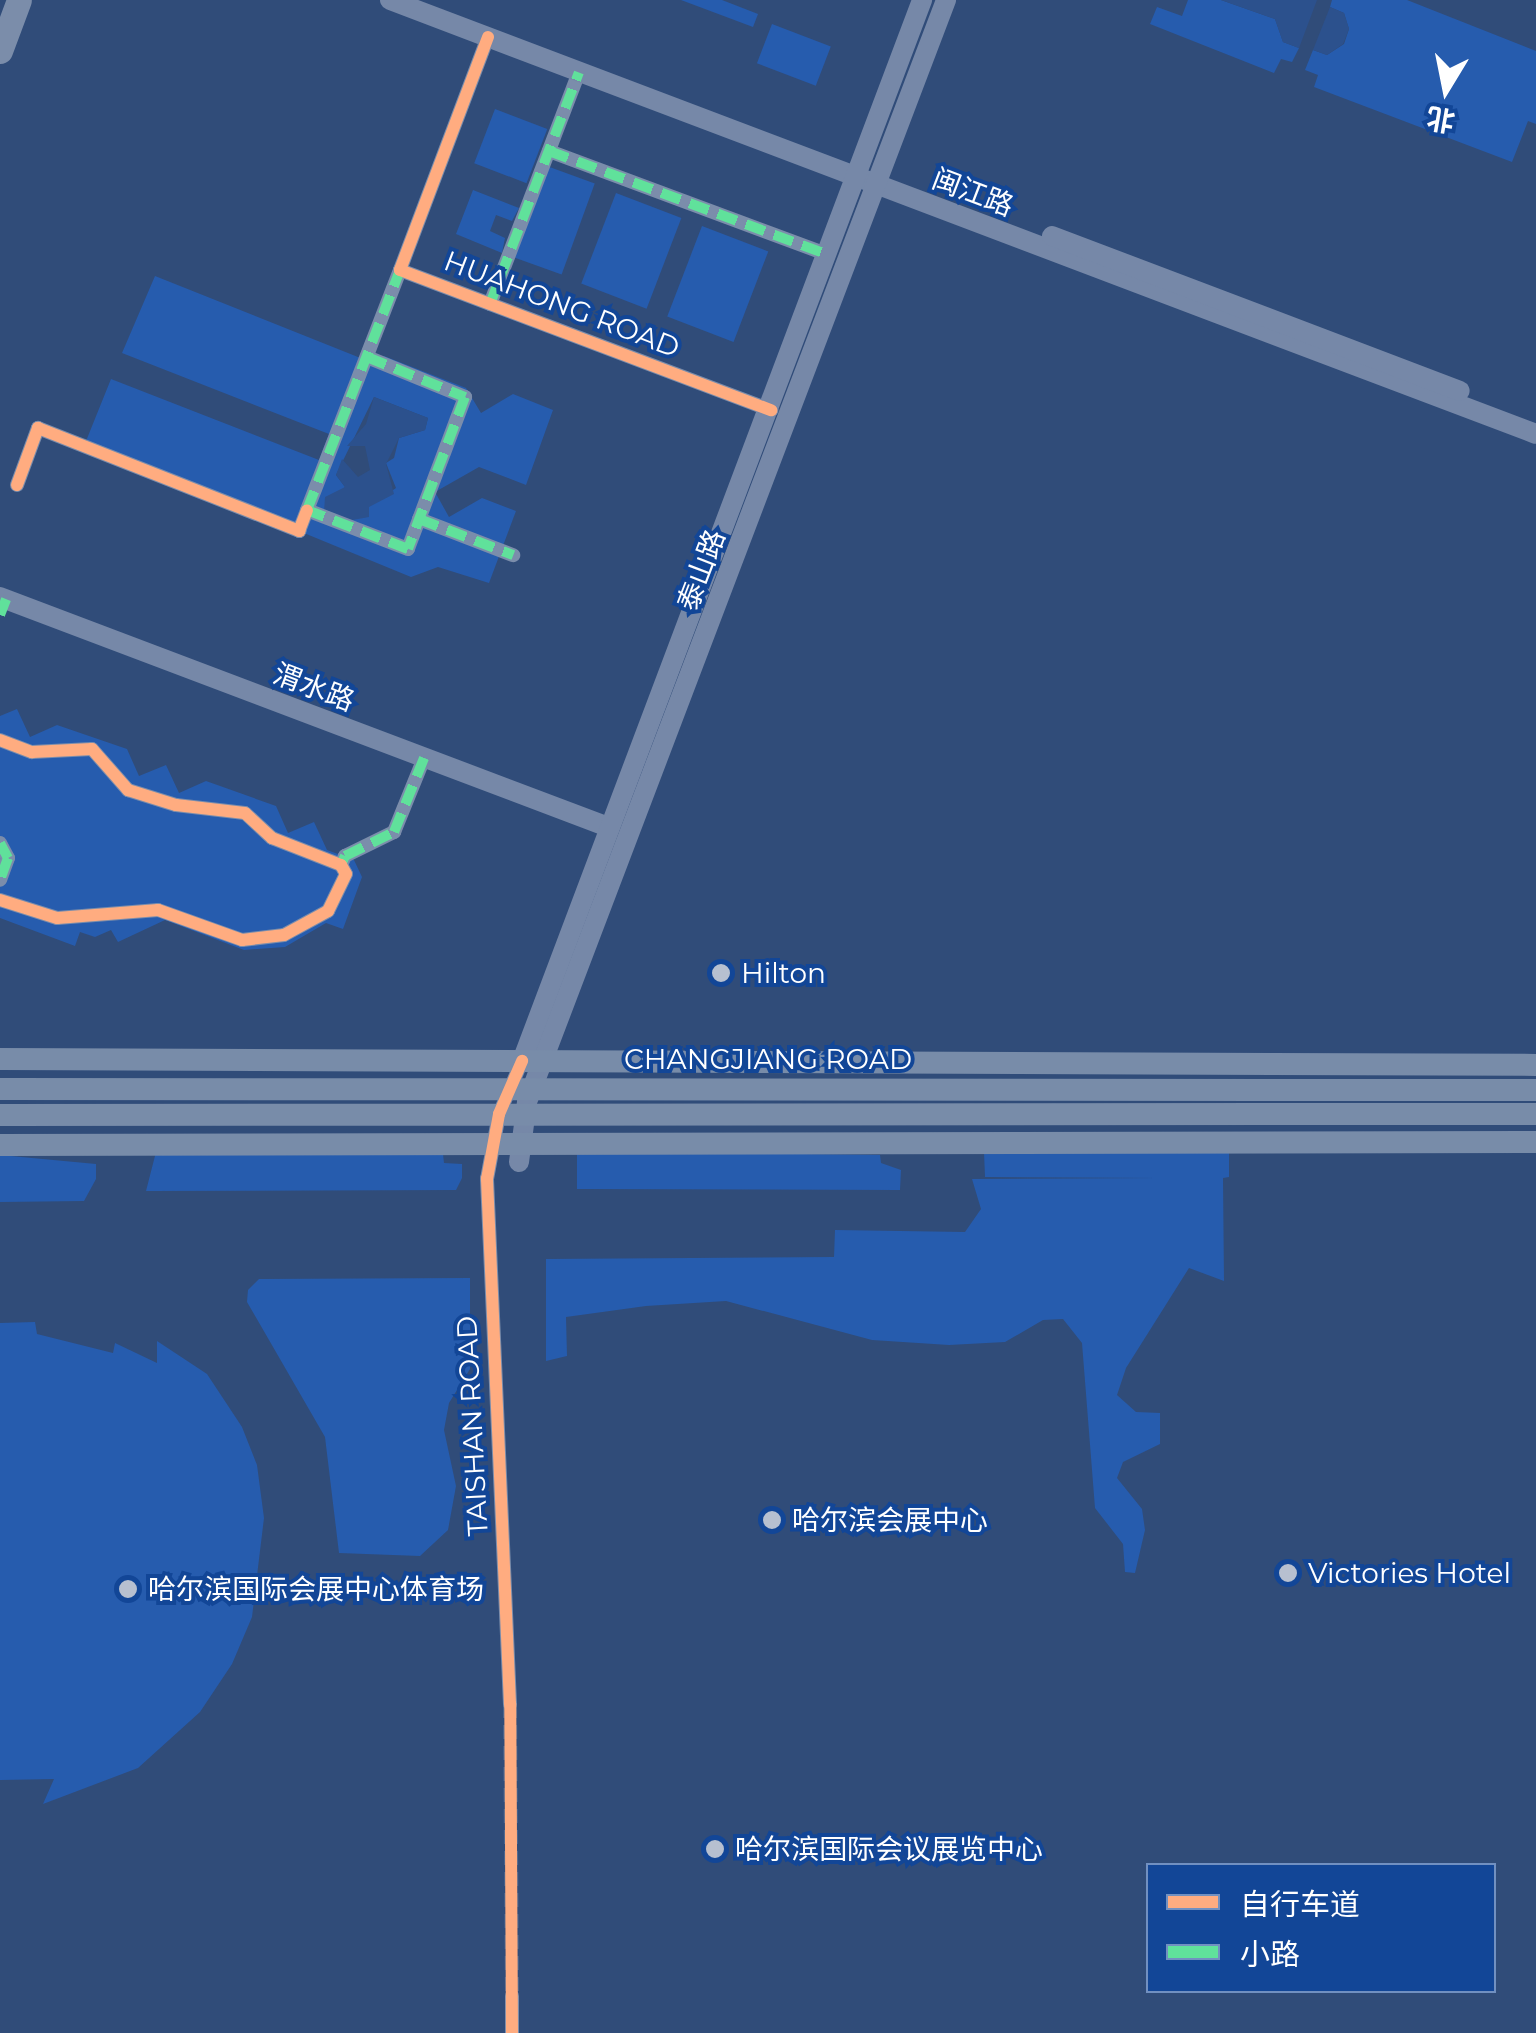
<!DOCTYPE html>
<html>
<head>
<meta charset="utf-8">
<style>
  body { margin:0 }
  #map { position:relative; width:1536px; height:2033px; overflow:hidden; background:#304c79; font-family:Montserrat,"Noto Sans SC",sans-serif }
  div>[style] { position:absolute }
  .green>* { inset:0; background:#265cae; transform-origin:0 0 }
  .water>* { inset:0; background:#2c518d }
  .street-tunnel>* { height:14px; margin-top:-7px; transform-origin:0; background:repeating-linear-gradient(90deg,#4f678d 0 14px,transparent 0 21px) }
  .street>* { height:14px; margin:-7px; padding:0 7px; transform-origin:7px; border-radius:7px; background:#7b8dab }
  .secondary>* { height:20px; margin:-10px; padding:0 10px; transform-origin:10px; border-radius:10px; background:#7688a8 }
  .primary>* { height:22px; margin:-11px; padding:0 11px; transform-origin:11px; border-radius:11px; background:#788ca9 }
  .highway>* { height:25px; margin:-12.5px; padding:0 12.5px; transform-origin:12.5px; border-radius:12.5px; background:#7b8daa }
  .quiet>* { height:10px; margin-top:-5px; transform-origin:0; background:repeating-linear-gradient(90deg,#60e19b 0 20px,transparent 0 30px) }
  .cycleway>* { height:12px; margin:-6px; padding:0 6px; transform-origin:6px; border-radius:6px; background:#ffac80 }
  .dots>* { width:28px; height:28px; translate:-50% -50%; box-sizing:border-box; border:5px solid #124697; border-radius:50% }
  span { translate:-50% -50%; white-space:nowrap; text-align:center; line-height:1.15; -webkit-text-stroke:8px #124697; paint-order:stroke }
  .street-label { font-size:28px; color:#fff }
  .poi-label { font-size:28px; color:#fff }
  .left { translate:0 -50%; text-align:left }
  .legend { position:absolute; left:1146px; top:1863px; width:350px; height:130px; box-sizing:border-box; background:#124697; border:2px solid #7190c1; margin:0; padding:12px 18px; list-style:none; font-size:30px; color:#fff }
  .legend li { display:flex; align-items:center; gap:20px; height:50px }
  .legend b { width:50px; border:2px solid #7190c1 }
  .north { position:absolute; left:1396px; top:40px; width:100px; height:100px; -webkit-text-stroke:8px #124697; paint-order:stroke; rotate:190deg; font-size:28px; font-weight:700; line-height:40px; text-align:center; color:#fff }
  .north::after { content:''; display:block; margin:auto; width:35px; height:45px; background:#fff; clip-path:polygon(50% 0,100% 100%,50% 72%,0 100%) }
</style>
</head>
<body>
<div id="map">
  <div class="green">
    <div style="clip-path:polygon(681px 0,722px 0,758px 14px,753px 27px)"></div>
    <div style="clip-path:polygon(1188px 0,1221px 0,1275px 19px,1283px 42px,1299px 48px,1292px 62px,1281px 59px,1274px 73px,1150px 24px,1157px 7px,1182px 16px)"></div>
    <div style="clip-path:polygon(1332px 0,1407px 0,1536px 51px,1536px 124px,1528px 121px,1512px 162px,1314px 87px,1318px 75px,1305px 70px,1313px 50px,1327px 55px,1344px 44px,1349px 29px,1344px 13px,1330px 7px)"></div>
    <div style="left:772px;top:24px;width:63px;height:42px;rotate:21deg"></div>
    <div style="left:495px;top:109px;width:56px;height:58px;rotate:21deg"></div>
    <div style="left:544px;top:165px;width:54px;height:97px;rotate:20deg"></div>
    <div style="clip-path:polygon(473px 190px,519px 208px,512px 221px,496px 215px,490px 231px,505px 238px,502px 253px,456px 234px)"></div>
    <div style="left:616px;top:193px;width:70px;height:97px;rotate:21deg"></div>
    <div style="left:702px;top:226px;width:71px;height:97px;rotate:21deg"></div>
    <div style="clip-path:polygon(155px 276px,358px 357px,381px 363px,384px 356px,466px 388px,481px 413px,513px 394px,553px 410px,526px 485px,479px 467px,435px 492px,449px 517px,482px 498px,516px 511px,489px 583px,438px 567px,411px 577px,299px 531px,307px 510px,347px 521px,396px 488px,386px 463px,394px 458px,399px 438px,425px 430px,428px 418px,374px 397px,336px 475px,345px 487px,324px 512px,304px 506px,295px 530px,84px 446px,111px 379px,319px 460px,329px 434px,122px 353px)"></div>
    <div style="clip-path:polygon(17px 709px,30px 737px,57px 725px,127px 749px,139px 776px,166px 765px,179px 793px,206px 781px,276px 806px,288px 833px,314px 822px,327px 850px,354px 860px,362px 877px,343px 929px,326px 923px,285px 947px,244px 950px,165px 920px,118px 942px,111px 930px,95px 937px,80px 932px,75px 946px,0 918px,0 716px)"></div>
    <div style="clip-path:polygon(577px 1151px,880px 1155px,881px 1163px,901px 1170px,900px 1190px,577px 1189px)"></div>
    <div style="clip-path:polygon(156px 1152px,443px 1154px,444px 1163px,462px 1164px,462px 1178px,456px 1190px,146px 1191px)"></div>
    <div style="clip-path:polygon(984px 1152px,1229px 1153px,1229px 1177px,1223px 1178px,1224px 1281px,1189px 1268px,1126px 1368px,1117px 1395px,1136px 1412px,1160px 1413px,1160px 1444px,1123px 1462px,1117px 1478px,1142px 1509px,1145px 1530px,1135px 1573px,1125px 1572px,1123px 1544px,1095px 1508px,1082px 1343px,1063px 1319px,1043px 1320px,1005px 1342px,949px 1345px,872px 1340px,726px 1301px,646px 1306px,566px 1317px,567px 1356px,546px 1361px,546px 1259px,834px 1257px,835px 1230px,965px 1232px,981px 1209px,972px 1179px,1159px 1178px,985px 1177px)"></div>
    <div style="clip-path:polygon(0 1155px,96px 1164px,96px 1179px,84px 1201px,0 1202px)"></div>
    <div style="clip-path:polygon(470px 1278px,470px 1369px,449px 1403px,444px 1430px,456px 1486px,448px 1530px,420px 1556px,339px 1553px,325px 1437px,247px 1302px,248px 1290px,259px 1279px)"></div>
    <div style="clip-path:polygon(35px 1322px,37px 1334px,113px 1353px,115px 1343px,157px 1363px,157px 1341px,207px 1374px,242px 1427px,257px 1465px,264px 1518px,252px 1617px,232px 1664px,200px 1712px,138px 1768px,43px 1804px,54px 1779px,0 1780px,0 1323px)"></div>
  </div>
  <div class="water">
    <div style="clip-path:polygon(1221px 0,1317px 0,1299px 48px,1283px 42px,1275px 19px)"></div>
    <div style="clip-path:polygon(1330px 7px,1344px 13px,1349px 29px,1343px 44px,1327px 55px,1313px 50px)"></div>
    <div style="clip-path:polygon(374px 397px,428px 418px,425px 430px,399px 438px,386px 464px,394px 494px,369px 507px,369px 517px,347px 521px,324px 512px,325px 497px,345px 487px,336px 475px,342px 459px,358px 477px,370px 470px,365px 446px,347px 446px,366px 424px)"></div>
  </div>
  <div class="street-tunnel">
    <div style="left:510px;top:1704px;width:292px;rotate:89.6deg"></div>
  </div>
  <div class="street">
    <div style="left:488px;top:37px;width:249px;rotate:110.7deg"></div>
    <div style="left:400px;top:270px;width:397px;rotate:20.7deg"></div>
    <div style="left:549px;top:151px;width:296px;rotate:20.4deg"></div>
    <div style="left:490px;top:304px;width:248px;rotate:-69deg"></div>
    <div style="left:367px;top:357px;width:106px;rotate:22.2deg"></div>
    <div style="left:465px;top:397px;width:162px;rotate:110.6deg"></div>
    <div style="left:408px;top:549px;width:108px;rotate:-158.9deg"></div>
    <div style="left:307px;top:510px;width:257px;rotate:-68.8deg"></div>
    <div style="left:17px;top:485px;width:61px;rotate:-69.8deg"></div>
    <div style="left:38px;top:428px;width:281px;rotate:21.5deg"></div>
    <div style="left:299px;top:531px;width:22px;rotate:-69deg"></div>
    <div style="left:419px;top:519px;width:101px;rotate:21deg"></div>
    <div style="left:0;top:740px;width:34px;rotate:21deg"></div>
    <div style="left:32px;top:752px;width:60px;rotate:-2.9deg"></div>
    <div style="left:92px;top:749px;width:55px;rotate:48.7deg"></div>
    <div style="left:128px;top:790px;width:50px;rotate:17.4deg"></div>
    <div style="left:176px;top:805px;width:69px;rotate:6.6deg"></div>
    <div style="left:245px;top:813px;width:37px;rotate:43deg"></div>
    <div style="left:272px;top:838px;width:74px;rotate:21.4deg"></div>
    <div style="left:341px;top:865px;width:10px;rotate:61deg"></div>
    <div style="left:346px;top:874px;width:41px;rotate:115.9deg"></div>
    <div style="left:328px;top:911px;width:50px;rotate:151.4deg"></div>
    <div style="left:284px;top:935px;width:42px;rotate:173.2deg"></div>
    <div style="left:242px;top:940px;width:89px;rotate:-160.3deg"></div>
    <div style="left:158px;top:910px;width:101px;rotate:175.5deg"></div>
    <div style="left:57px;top:918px;width:60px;rotate:-162.5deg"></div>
    <div style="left:0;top:843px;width:17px;rotate:62deg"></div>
    <div style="left:8px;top:858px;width:23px;rotate:110deg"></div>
    <div style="left:341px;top:865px;width:10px;rotate:-66deg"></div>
    <div style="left:345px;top:856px;width:55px;rotate:-26.1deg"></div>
    <div style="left:394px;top:832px;width:80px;rotate:-67.9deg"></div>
    <div style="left:510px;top:1704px;width:526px;rotate:-92.51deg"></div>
    <div style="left:487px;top:1179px;width:66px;rotate:-79.5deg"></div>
    <div style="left:499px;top:1114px;width:58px;rotate:-66.5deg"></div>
    <div style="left:512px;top:2033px;width:37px;rotate:-90deg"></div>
  </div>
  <div class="secondary">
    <div style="left:390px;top:0;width:1225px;rotate:20.74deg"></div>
    <div style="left:1052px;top:236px;width:436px;rotate:20.8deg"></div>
    <div style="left:0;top:597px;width:650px;rotate:20.72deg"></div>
    <div style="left:522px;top:1061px;width:1134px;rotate:-69.34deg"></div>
    <div style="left:519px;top:1162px;width:61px;rotate:-82.4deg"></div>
    <div style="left:527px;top:1102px;width:1179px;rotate:-69.18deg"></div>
  </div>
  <div class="primary">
    <div style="left:0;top:1059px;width:1536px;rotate:0.22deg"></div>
    <div style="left:0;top:1089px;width:1536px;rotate:0.04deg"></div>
    <div style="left:0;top:1115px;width:1536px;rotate:-0.04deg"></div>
    <div style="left:0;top:1145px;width:1536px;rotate:-0.11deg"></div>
  </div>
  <div class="highway">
    <div style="left:0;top:51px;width:54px;rotate:-69.6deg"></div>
  </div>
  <div class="quiet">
    <div style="left:549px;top:151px;width:296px;rotate:20.4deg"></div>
    <div style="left:490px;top:304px;width:248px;rotate:-69deg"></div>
    <div style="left:367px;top:357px;width:106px;rotate:22.2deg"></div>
    <div style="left:465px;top:397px;width:162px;rotate:110.6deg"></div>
    <div style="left:408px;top:549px;width:108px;rotate:-158.9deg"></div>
    <div style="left:307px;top:510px;width:257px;rotate:-68.8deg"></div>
    <div style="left:419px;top:519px;width:101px;rotate:21deg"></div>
    <div style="left:0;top:615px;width:17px;rotate:-69deg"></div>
    <div style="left:0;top:843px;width:17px;rotate:62deg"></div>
    <div style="left:8px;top:858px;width:23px;rotate:110deg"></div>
    <div style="left:341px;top:865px;width:10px;rotate:-66deg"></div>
    <div style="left:345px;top:856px;width:55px;rotate:-26.1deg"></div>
    <div style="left:394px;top:832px;width:80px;rotate:-67.9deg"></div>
  </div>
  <div class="cycleway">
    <div style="left:488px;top:37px;width:249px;rotate:110.7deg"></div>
    <div style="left:400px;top:270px;width:397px;rotate:20.7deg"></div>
    <div style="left:17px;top:485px;width:61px;rotate:-69.8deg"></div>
    <div style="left:38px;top:428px;width:281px;rotate:21.5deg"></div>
    <div style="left:299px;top:531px;width:22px;rotate:-69deg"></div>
    <div style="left:0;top:740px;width:34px;rotate:21deg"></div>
    <div style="left:32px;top:752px;width:60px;rotate:-2.9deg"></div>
    <div style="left:92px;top:749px;width:55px;rotate:48.7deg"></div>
    <div style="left:128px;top:790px;width:50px;rotate:17.4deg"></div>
    <div style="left:176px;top:805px;width:69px;rotate:6.6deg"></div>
    <div style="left:245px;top:813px;width:37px;rotate:43deg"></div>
    <div style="left:272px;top:838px;width:74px;rotate:21.4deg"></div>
    <div style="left:341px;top:865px;width:10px;rotate:61deg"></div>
    <div style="left:346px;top:874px;width:41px;rotate:115.9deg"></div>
    <div style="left:328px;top:911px;width:50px;rotate:151.4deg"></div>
    <div style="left:284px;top:935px;width:42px;rotate:173.2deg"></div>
    <div style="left:242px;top:940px;width:89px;rotate:-160.3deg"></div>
    <div style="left:158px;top:910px;width:101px;rotate:175.5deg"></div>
    <div style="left:57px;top:918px;width:60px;rotate:-162.5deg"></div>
    <div style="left:512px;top:2033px;width:329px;rotate:-90.3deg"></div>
    <div style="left:510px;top:1704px;width:526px;rotate:-92.51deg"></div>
    <div style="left:487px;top:1179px;width:66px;rotate:-79.5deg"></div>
    <div style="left:499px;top:1114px;width:58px;rotate:-66.5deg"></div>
  </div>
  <div class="dots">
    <div style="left:721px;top:973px;background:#b7c0d0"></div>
    <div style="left:772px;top:1520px;background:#b7c0d0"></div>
    <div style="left:1288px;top:1573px;background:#b7c0d0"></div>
    <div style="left:128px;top:1589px;background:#b7c0d0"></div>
    <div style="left:715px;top:1849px;background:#b7c0d0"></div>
  </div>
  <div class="street-label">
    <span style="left:973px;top:192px;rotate:21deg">闽江路</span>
    <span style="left:562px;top:304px;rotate:21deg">HUAHONG ROAD</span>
    <span style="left:701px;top:570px;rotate:-69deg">泰山路</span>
    <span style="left:314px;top:687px;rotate:21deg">渭水路</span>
    <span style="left:768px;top:1059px">CHANGJIANG ROAD</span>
    <span style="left:472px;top:1426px;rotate:-93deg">TAISHAN ROAD</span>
  </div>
  <div class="poi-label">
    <span class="left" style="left:741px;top:973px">Hilton</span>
    <span class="left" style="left:792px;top:1520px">哈尔滨会展中心</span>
    <span class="left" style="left:1308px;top:1573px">Victories Hotel</span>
    <span class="left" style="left:148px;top:1589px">哈尔滨国际会展中心体育场</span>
    <span class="left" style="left:735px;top:1849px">哈尔滨国际会议展览中心</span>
  </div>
  <ul class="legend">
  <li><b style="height:12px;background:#ffac80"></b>自行车道</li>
  <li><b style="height:12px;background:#60e19b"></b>小路</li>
  </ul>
  <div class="north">北</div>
</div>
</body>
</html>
